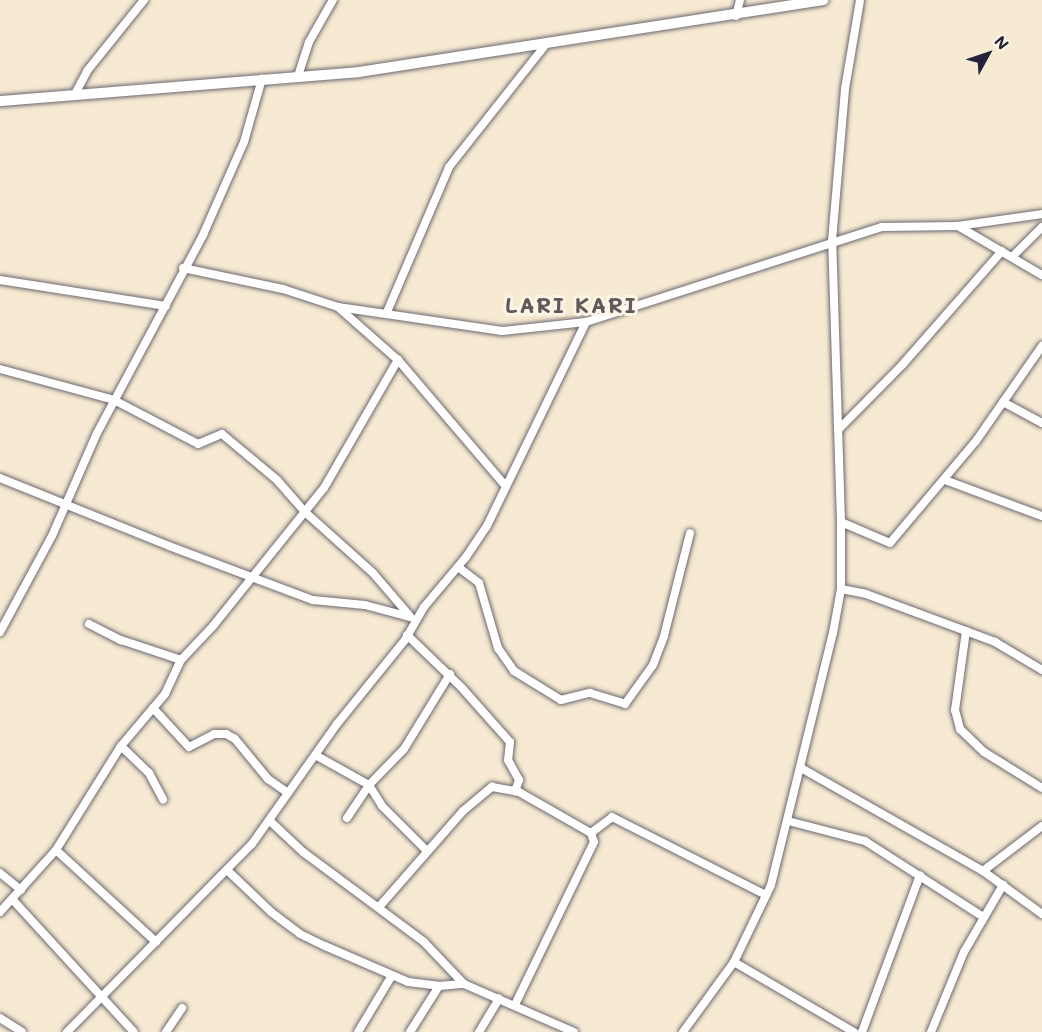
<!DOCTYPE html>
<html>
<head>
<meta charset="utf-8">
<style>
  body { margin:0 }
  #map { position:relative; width:1042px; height:1032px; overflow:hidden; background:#f7ead2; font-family:Mali,sans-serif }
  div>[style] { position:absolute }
  .roads { filter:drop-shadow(0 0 2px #6d6870) drop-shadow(0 0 2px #6d6870) }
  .street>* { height:8px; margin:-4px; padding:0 4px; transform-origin:4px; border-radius:4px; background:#fff }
  .secondary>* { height:10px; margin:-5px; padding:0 5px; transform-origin:5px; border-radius:5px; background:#fff }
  span { translate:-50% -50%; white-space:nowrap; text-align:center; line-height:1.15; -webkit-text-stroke:6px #fcf5e5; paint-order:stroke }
  .district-label { font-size:22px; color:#62585b; font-weight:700; letter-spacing:1.5px }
  .north { position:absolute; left:958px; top:24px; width:60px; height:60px; -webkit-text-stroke:4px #fcf5e5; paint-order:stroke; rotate:50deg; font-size:16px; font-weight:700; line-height:24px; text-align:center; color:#22223b }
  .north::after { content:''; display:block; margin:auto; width:21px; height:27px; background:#22223b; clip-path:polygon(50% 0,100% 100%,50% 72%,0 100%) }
</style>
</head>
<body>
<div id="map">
  <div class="roads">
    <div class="street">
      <div style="left:736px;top:16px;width:16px;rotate:-76deg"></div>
      <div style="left:298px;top:76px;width:36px;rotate:-72deg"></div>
      <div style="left:309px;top:42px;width:48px;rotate:-60.3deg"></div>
      <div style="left:75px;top:94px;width:26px;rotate:-62deg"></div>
      <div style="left:87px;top:71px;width:91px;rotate:-51.2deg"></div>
      <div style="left:958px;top:226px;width:97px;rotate:30.3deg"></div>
      <div style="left:1012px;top:257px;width:42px;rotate:-45deg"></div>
      <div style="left:183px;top:268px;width:102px;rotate:11.9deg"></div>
      <div style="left:283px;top:289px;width:58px;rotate:18.1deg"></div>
      <div style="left:338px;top:307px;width:166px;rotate:8.3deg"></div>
      <div style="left:502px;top:331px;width:84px;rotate:-6.1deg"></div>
      <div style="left:586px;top:322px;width:311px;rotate:-17.8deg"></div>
      <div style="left:882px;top:227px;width:76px;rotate:-0.8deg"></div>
      <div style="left:958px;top:226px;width:85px;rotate:-8.1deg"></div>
      <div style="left:0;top:280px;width:168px;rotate:8.9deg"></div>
      <div style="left:338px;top:307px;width:80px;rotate:41.5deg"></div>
      <div style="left:398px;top:360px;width:163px;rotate:49.5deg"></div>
      <div style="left:387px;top:312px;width:158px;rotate:-66.8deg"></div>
      <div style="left:449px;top:167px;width:158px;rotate:-51.7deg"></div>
      <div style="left:0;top:369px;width:118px;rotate:15.2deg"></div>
      <div style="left:114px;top:400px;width:95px;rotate:27.6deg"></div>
      <div style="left:198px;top:444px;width:26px;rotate:-23deg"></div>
      <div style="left:222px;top:434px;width:72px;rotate:39.9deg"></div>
      <div style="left:277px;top:480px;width:43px;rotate:48.8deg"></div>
      <div style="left:305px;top:512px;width:91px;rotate:41.9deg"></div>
      <div style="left:373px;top:573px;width:55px;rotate:49.4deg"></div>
      <div style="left:1003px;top:402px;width:44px;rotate:28.3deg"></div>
      <div style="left:839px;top:429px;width:91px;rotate:-45.4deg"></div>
      <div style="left:903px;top:364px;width:150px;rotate:-48.8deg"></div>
      <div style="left:0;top:478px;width:182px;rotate:21.9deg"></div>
      <div style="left:169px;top:546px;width:154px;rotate:20.6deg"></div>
      <div style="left:313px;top:600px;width:52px;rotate:5.5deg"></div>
      <div style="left:365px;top:605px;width:47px;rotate:14.9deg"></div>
      <div style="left:945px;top:480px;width:103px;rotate:20.4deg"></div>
      <div style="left:841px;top:522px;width:53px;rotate:23.2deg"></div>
      <div style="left:890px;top:543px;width:133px;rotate:-49.9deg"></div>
      <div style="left:976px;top:441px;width:116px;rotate:-55.2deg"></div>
      <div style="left:458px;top:567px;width:26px;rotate:37deg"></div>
      <div style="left:479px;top:583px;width:68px;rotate:73.7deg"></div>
      <div style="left:498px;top:648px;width:28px;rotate:55deg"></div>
      <div style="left:514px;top:671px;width:55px;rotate:31.7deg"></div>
      <div style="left:561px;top:700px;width:30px;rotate:-14deg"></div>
      <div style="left:590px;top:693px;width:37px;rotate:17deg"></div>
      <div style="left:625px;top:704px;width:48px;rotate:-54.3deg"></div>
      <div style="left:653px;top:665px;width:31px;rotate:-69deg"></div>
      <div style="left:664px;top:636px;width:106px;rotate:-75.8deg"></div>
      <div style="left:841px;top:589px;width:25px;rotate:11deg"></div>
      <div style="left:866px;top:594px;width:138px;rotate:20.4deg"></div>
      <div style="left:995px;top:642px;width:55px;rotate:30.8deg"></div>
      <div style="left:89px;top:624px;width:36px;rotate:27deg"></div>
      <div style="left:121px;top:640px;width:63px;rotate:18.4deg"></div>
      <div style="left:966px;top:631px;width:80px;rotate:97.9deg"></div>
      <div style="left:955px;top:710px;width:20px;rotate:75deg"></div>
      <div style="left:960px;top:729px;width:33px;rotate:44deg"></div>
      <div style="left:984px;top:752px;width:68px;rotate:31.8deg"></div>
      <div style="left:0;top:632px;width:109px;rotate:-61.6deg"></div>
      <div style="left:52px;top:536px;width:112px;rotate:-66.4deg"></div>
      <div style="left:97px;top:433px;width:225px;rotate:-61.8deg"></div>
      <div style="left:203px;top:235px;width:102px;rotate:-66.2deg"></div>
      <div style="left:244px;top:142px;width:66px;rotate:-74.1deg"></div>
      <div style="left:407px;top:635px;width:76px;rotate:43.9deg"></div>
      <div style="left:462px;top:688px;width:72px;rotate:48.4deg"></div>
      <div style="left:510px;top:742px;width:18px;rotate:96deg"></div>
      <div style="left:508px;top:760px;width:23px;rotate:61deg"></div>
      <div style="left:519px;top:780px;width:12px;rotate:110deg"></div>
      <div style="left:153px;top:708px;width:53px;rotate:47.3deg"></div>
      <div style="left:189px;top:747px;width:28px;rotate:-27deg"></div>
      <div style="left:214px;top:734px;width:12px"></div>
      <div style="left:226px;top:734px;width:10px;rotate:29deg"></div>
      <div style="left:235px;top:739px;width:52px;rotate:50.5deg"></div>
      <div style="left:268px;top:779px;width:24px;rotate:35deg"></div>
      <div style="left:121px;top:746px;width:39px;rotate:44deg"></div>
      <div style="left:149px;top:773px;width:30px;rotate:62deg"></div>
      <div style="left:317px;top:756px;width:60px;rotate:29.1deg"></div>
      <div style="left:369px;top:785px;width:25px;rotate:58deg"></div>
      <div style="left:382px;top:806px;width:64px;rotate:45deg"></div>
      <div style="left:801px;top:768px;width:209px;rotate:29.5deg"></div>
      <div style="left:983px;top:871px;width:73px;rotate:36.1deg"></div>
      <div style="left:347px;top:818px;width:40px;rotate:-56deg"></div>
      <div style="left:369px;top:785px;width:50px;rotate:-45.8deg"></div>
      <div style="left:404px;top:749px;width:88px;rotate:-58.5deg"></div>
      <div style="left:270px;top:821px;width:45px;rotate:43.2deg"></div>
      <div style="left:303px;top:852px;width:151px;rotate:36.6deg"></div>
      <div style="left:424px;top:942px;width:58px;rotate:46.4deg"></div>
      <div style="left:464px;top:984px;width:120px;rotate:23.6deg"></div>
      <div style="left:788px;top:821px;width:80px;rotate:14.6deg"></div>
      <div style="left:865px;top:841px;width:139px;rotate:32.7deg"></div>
      <div style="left:591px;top:833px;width:26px;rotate:-37deg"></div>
      <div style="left:612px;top:817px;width:173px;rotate:26.9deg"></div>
      <div style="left:56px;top:850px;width:136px;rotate:42.6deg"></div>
      <div style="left:228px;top:871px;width:59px;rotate:43.6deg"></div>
      <div style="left:271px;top:912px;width:36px;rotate:37deg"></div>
      <div style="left:300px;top:934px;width:28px;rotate:26deg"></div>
      <div style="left:325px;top:946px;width:90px;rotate:23.4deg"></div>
      <div style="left:408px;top:982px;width:31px;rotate:7deg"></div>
      <div style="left:439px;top:986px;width:25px;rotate:-5deg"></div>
      <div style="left:983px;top:871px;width:74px;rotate:-37.3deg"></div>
      <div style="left:0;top:873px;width:27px;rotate:39deg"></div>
      <div style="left:12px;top:899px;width:180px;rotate:47.5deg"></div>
      <div style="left:379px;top:907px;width:128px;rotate:-48.8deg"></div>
      <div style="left:463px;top:811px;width:38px;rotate:-40deg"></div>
      <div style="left:492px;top:787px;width:27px;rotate:10deg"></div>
      <div style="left:519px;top:792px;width:83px;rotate:29.7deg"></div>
      <div style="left:591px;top:833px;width:9px;rotate:72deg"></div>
      <div style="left:594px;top:842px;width:181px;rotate:115.9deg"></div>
      <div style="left:0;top:912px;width:84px;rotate:-47.9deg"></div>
      <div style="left:56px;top:850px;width:123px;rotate:-58deg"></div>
      <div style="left:121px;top:746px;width:68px;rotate:-49.8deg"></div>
      <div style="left:165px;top:694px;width:38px;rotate:-65deg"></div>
      <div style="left:181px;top:660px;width:47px;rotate:-46.7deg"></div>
      <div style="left:213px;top:626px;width:177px;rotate:-51.2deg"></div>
      <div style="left:324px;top:488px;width:148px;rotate:-60deg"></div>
      <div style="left:734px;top:962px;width:139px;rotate:30.3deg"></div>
      <div style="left:0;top:1018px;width:26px;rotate:32deg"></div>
      <div style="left:67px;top:1032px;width:264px;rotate:-45.5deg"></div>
      <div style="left:252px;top:844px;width:147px;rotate:-54.7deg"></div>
      <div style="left:337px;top:724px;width:108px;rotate:-51deg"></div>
      <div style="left:405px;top:640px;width:38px;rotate:-60deg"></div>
      <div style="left:424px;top:607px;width:65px;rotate:-50deg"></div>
      <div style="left:466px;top:557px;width:37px;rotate:-56deg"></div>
      <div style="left:487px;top:526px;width:227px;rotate:-64.1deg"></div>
      <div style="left:166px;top:1032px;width:29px;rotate:-56deg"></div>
      <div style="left:358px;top:1032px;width:64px;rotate:-59deg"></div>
      <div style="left:410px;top:1032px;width:54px;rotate:-57.8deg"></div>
      <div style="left:479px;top:1032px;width:39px;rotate:-59deg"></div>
      <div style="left:683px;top:1032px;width:87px;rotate:-53.9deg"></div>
      <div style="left:734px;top:962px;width:85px;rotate:-64.3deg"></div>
      <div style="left:771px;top:885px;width:260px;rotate:-76.2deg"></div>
      <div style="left:833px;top:633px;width:45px;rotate:-79.7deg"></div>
      <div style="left:841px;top:589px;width:67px;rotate:-90deg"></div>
      <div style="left:841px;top:522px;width:281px;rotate:-91.8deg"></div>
      <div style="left:832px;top:241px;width:153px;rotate:-85.1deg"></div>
      <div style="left:845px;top:89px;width:90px;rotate:-80.4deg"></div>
      <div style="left:862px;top:1032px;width:167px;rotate:-69.7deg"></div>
      <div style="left:931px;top:1032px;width:87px;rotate:-67.6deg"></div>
      <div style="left:964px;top:952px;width:78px;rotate:-59.8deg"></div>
    </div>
    <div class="secondary">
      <div style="left:0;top:101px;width:360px;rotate:-4.6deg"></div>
      <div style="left:359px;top:72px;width:470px;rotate:-8.8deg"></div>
    </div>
  </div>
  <div class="district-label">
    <span style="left:571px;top:305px">LARI KARI</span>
  </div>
  <div class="north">N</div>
</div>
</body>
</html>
